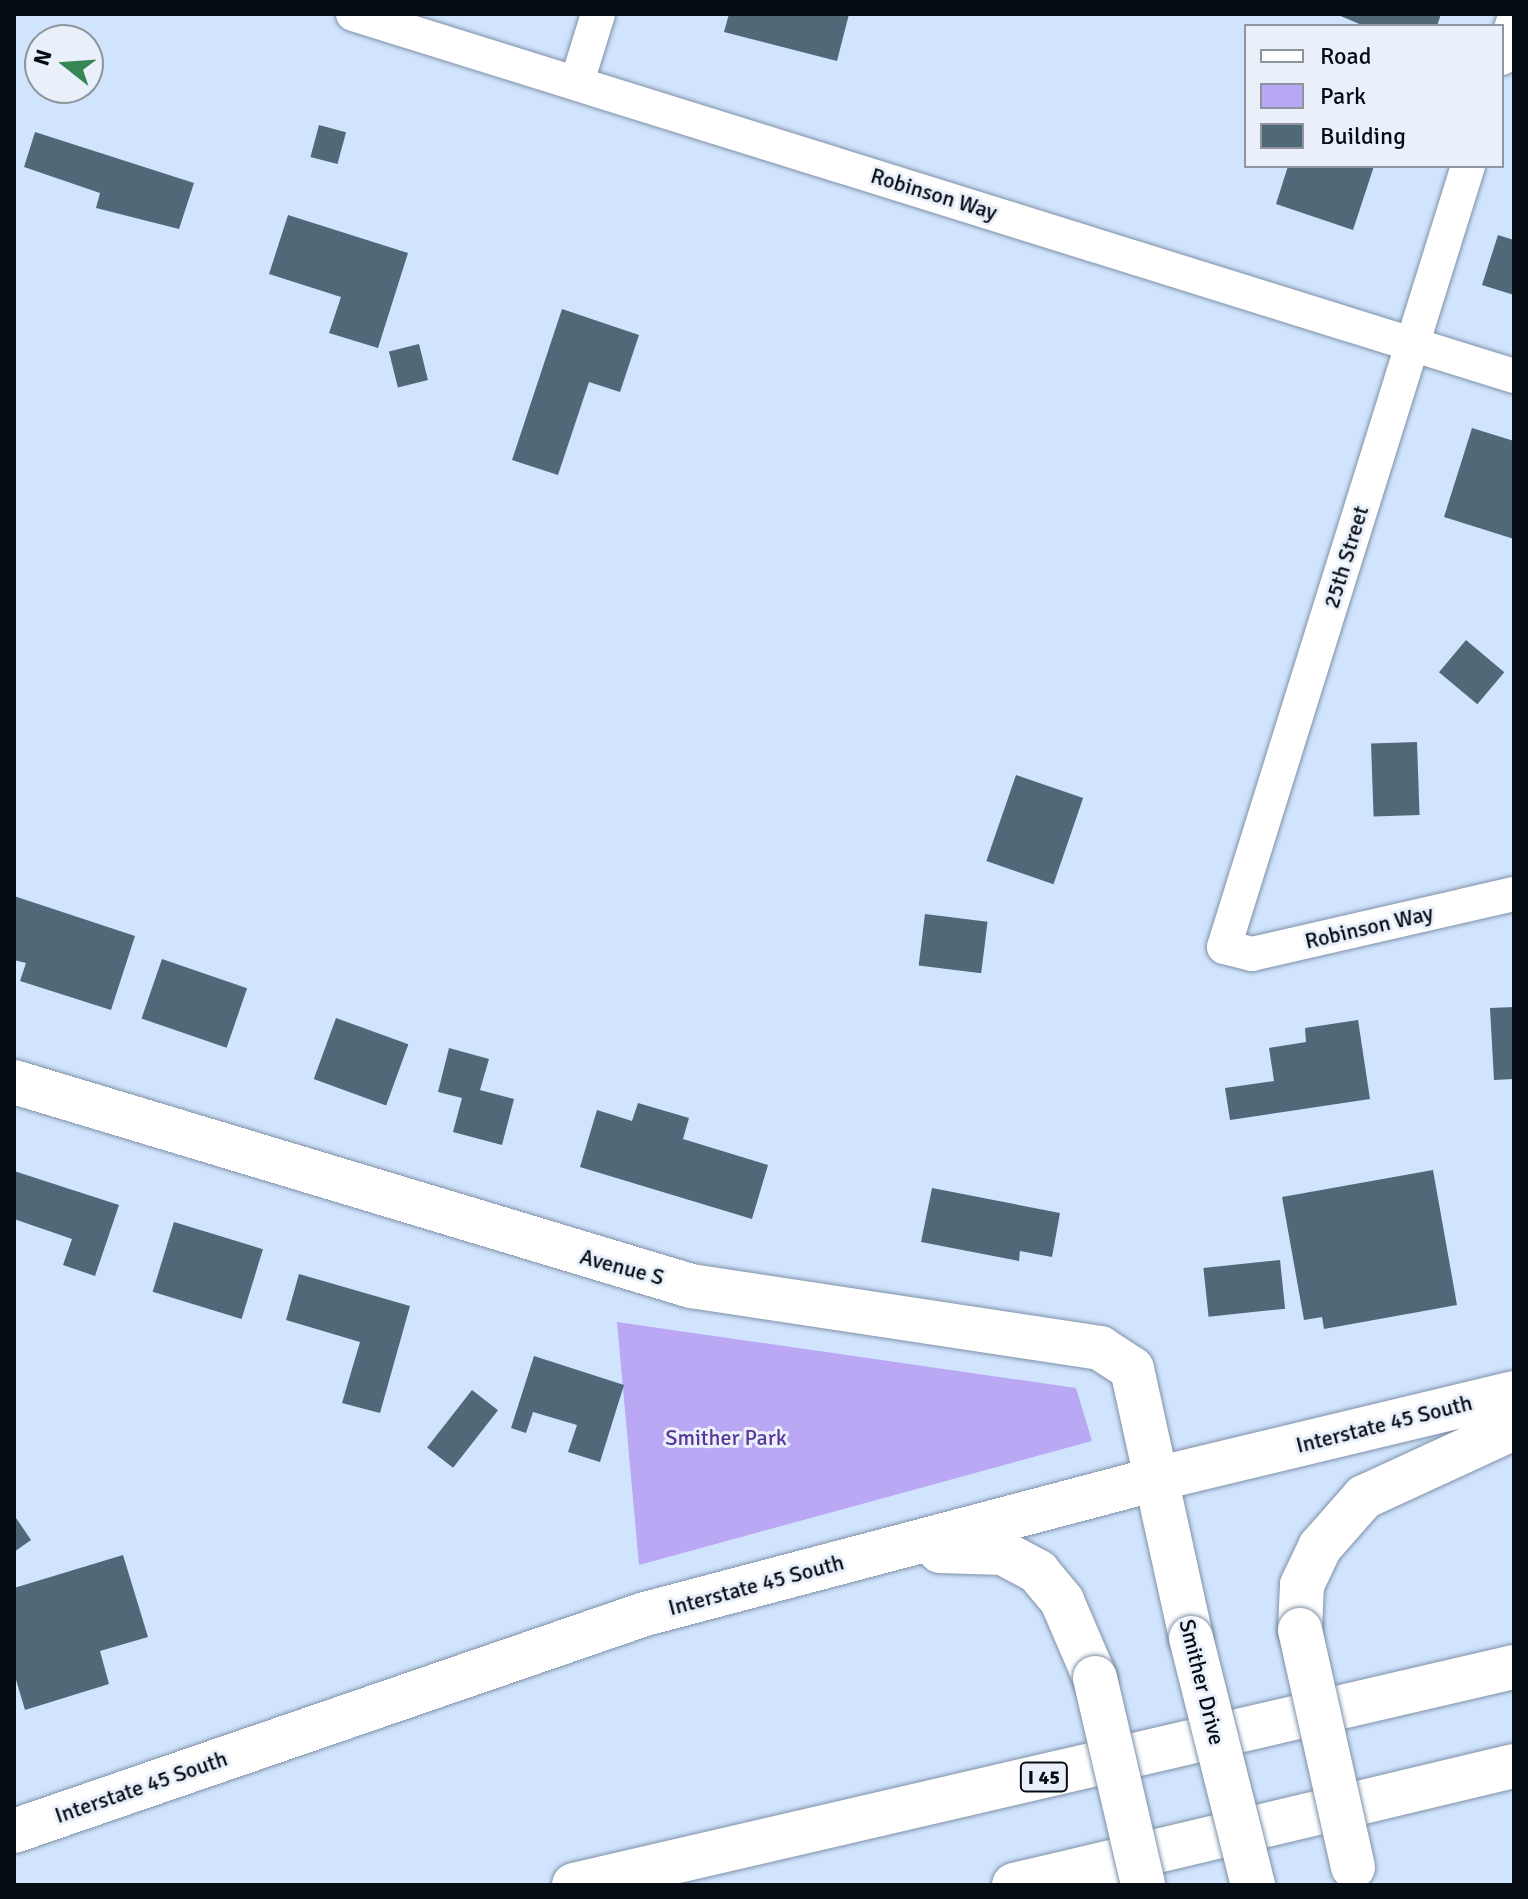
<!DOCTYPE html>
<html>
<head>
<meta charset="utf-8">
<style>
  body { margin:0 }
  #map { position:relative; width:1528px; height:1899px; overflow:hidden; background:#d1e4fd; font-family:Signika,sans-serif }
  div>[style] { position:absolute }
  .green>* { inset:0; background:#baa8f5 }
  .building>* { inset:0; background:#4f6978; transform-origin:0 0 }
  .roads { filter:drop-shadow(0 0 2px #7f91a7) drop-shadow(0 0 2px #7f91a7) }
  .minor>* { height:34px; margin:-17px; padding:0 17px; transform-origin:17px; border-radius:17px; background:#fff }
  .tertiary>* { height:44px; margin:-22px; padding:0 22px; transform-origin:22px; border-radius:22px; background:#fff }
  .secondary>* { height:44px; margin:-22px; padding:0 22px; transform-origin:22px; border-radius:22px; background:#fff }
  .motorway>* { height:44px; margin:-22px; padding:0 22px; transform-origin:22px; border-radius:22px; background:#fff }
  .bridges { filter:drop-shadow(0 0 2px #7f91a7) drop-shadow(0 0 2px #7f91a7) }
  .tertiary-bridge>* { height:44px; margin:-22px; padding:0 22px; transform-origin:22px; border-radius:22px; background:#fff }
  .secondary-bridge>* { height:44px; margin:-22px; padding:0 22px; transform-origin:22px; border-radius:22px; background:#fff }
  span { translate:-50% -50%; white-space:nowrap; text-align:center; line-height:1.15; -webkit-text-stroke:6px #e9f0fa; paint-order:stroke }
  .shield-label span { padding:2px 6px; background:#e9f0fa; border:2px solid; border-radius:6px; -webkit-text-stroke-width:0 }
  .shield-label { font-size:20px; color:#060c14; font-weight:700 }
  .street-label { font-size:22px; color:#060c14 }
  .park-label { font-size:22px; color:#59369b }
  .frame { position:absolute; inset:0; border:16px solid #060c14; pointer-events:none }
  .legend { position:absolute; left:1244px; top:24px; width:260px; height:144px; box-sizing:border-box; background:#e9f0fa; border:2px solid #8e959e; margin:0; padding:10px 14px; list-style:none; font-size:24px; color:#060c14 }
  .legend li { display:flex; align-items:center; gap:16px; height:40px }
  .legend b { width:40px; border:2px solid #8e959e }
  .north { position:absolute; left:24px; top:24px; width:80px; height:80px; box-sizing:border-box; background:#e9f0fa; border:2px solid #8e959e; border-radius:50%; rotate:287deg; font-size:22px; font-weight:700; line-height:32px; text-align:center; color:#060c14 }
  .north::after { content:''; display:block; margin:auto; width:28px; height:36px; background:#378454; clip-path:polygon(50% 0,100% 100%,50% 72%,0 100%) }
</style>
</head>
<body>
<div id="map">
  <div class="green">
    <div style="clip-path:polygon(617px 1322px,1076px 1388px,1092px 1441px,639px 1565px)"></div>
  </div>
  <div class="building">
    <div style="clip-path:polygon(729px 14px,849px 14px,837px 61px,724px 32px)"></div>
    <div style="clip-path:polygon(1336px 14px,1441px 14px,1437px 26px,1364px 26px)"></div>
    <div style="left:319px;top:125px;width:28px;height:33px;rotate:15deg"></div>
    <div style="clip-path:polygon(35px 132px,194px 183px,179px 229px,96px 208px,100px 193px,24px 167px)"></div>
    <div style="clip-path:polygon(1288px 166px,1374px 166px,1353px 230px,1276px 204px)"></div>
    <div style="clip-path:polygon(288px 215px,408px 253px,378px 348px,329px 333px,341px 297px,269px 274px)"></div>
    <div style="clip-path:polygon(1498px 235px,1514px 240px,1514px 295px,1482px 285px)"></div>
    <div style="clip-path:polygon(562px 309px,639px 335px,620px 392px,589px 382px,558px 475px,512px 460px)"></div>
    <div style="left:419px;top:344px;width:37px;height:31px;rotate:76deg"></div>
    <div style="clip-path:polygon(1472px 428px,1514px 441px,1514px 539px,1444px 517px)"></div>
    <div style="left:1466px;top:640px;width:50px;height:42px;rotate:40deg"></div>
    <div style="left:1417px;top:742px;width:73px;height:46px;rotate:88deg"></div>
    <div style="left:1016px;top:775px;width:71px;height:91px;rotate:19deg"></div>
    <div style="clip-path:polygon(14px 896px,135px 936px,111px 1010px,20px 981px,26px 963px,14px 960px)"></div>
    <div style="left:925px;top:914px;width:63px;height:52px;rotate:7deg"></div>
    <div style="left:162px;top:959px;width:90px;height:63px;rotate:19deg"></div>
    <div style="clip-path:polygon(1514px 1007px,1514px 1079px,1494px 1080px,1490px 1008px)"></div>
    <div style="left:336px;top:1018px;width:77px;height:65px;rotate:20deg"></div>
    <div style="clip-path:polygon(1358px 1020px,1370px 1099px,1230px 1120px,1225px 1088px,1274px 1081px,1269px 1048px,1306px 1042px,1305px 1028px)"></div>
    <div style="clip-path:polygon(449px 1048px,489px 1059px,480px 1090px,514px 1099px,502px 1145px,453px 1132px,462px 1098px,438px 1092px)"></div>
    <div style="clip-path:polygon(638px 1103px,689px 1118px,683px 1139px,768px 1165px,752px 1219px,580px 1167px,597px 1110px,632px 1121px)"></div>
    <div style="clip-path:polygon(1433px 1170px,1457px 1305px,1324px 1329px,1322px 1317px,1304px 1320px,1282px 1197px)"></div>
    <div style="clip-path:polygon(14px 1171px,119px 1205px,95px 1276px,63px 1265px,72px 1239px,14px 1219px)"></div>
    <div style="clip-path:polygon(932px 1188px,1060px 1213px,1052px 1257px,1020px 1251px,1019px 1261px,921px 1242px)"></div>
    <div style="left:174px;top:1222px;width:93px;height:73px;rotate:17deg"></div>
    <div style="left:1280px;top:1260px;width:49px;height:77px;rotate:84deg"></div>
    <div style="clip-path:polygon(299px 1274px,410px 1306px,380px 1413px,342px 1403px,360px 1342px,286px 1320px)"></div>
    <div style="clip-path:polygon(534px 1356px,624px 1385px,600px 1462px,568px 1452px,577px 1425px,533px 1412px,526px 1433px,511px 1428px)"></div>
    <div style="left:472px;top:1390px;width:33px;height:73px;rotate:38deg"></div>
    <div style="clip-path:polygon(14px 1515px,31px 1540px,14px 1552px)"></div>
    <div style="clip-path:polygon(123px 1555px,148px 1637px,100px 1651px,109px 1684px,25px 1710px,14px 1673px,14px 1588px)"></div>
  </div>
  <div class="roads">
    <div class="minor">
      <div style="left:353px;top:14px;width:1216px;rotate:17.32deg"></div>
      <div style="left:1502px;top:58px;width:41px;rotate:-72.9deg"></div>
      <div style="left:577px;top:82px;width:71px;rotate:-72.8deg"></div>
      <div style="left:1468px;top:166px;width:818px;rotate:107.35deg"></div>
      <div style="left:1224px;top:947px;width:29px;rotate:14deg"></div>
      <div style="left:1252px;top:954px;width:269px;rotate:-12.9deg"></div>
    </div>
    <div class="tertiary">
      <div style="left:14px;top:1082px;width:707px;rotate:16.77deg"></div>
      <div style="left:691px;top:1286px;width:414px;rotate:8.6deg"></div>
      <div style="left:1100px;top:1348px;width:38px;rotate:33deg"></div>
      <div style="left:1132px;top:1369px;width:275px;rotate:77.6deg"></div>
    </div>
    <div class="secondary">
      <div style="left:940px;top:1551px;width:63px;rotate:1.8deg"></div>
      <div style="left:1003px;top:1553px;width:40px;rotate:28deg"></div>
      <div style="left:1038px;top:1572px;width:38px;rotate:50deg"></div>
      <div style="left:1062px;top:1601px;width:84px;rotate:66.8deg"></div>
      <div style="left:1300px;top:1630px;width:45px;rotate:-87.5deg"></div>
      <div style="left:1302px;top:1585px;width:42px;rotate:-64.7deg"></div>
      <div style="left:1320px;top:1547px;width:67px;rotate:-48.7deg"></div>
      <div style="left:1364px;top:1497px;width:165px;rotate:-24.7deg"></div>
      <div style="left:14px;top:1831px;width:667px;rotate:-18.98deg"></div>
      <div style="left:645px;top:1614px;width:529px;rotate:-14.8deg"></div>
      <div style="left:1156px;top:1479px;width:368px;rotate:-13.5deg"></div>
    </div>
    <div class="motorway">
      <div style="left:574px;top:1885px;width:965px;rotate:-13.06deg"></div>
      <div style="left:1014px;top:1885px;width:514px;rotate:-13.39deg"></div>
    </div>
  </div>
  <div class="bridges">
    <div class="tertiary-bridge">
      <div style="left:1191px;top:1638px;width:255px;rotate:75.9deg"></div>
    </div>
    <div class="secondary-bridge">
      <div style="left:1300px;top:1630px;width:243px;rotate:77.4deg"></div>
      <div style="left:1095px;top:1678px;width:212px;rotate:76.9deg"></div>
    </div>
  </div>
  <div class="shield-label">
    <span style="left:1044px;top:1777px">I 45</span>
  </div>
  <div class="street-label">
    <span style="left:934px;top:194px;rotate:17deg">Robinson Way</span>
    <span style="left:1346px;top:557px;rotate:-73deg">25th Street</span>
    <span style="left:1369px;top:927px;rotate:-13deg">Robinson Way</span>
    <span style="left:622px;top:1267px;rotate:15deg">Avenue S</span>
    <span style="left:1384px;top:1424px;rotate:-14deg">Interstate 45 South</span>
    <span style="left:756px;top:1585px;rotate:-15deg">Interstate 45 South</span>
    <span style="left:1202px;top:1682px;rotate:76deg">Smither Drive</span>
    <span style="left:141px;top:1787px;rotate:-19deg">Interstate 45 South</span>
  </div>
  <div class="park-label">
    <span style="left:726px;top:1438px">Smither Park</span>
  </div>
  <div class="frame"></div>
  <ul class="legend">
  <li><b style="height:10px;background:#fff"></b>Road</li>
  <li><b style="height:22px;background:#baa8f5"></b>Park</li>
  <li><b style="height:22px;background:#4f6978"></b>Building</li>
  </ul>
  <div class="north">N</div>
</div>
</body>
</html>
